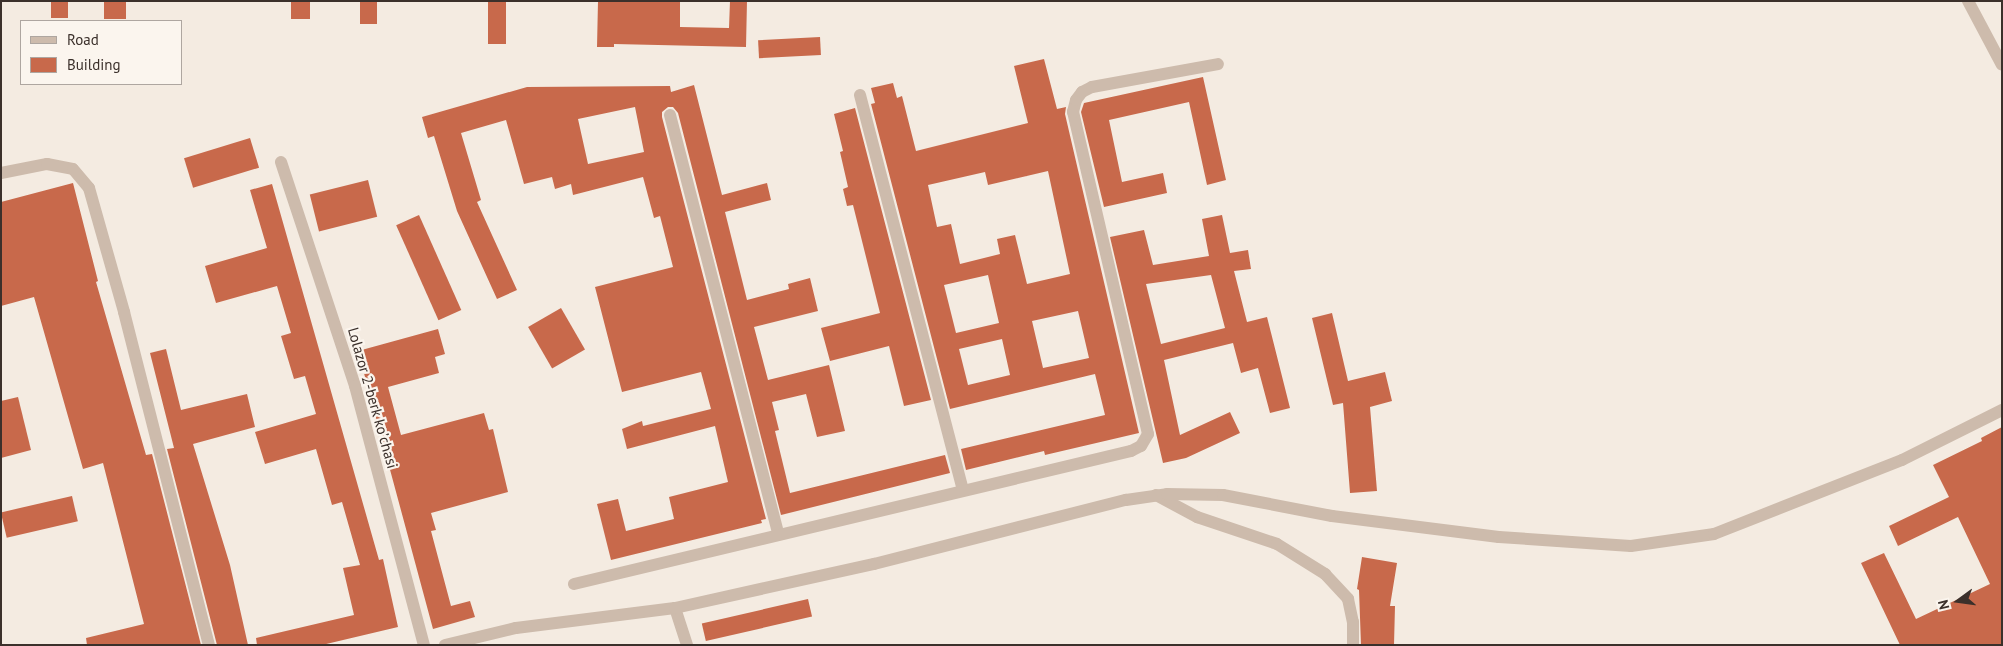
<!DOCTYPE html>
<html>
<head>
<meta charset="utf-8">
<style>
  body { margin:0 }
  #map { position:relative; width:2003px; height:646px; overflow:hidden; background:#f4ebe1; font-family:"PT Sans",sans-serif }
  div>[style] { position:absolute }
  .building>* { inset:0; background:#c8694b; transform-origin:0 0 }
  .street>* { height:12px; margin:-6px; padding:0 6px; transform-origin:6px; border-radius:6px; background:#cdbbac }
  span { translate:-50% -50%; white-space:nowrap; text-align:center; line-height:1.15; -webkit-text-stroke:4.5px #fbf5ee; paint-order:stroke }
  .street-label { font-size:15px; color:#3b302b }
  .frame { position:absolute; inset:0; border:2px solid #3b302b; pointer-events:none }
  .legend { position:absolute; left:20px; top:20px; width:162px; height:65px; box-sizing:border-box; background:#fbf5ee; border:1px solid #aea6a0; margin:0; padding:6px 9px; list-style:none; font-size:15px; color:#3b302b }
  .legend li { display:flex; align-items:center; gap:10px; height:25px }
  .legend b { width:25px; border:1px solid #aea6a0 }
  .north { position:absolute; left:1933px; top:576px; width:50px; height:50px; -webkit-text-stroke:4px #fbf5ee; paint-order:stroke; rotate:256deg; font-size:14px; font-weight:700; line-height:20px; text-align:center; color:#3b302b }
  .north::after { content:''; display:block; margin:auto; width:18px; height:22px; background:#3b302b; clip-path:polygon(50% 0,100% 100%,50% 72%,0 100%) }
</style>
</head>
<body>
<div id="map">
  <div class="building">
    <div style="left:51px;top:1px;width:17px;height:17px"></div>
    <div style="left:104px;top:1px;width:22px;height:18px"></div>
    <div style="left:291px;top:1px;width:19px;height:18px"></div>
    <div style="left:360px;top:1px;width:17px;height:23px"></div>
    <div style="left:488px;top:1px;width:18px;height:43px"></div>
    <div style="clip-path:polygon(598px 1px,680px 1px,680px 27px,729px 28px,730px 1px,747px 1px,746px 47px,614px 44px,614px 47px,597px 47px)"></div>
    <div style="left:820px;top:37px;width:18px;height:62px;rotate:87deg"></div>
    <div style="clip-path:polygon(evenodd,1044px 59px,1057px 109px,1066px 107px,1065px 114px,1139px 433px,1045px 455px,1044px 451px,966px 470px,961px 449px,1105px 415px,1095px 374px,950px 409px,871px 104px,875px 103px,871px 88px,893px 83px,897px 98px,902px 96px,916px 151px,1028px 123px,1014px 66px,1044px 59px,1048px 171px,1070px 274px,1027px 284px,1015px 235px,997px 239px,1000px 254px,960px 264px,951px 224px,937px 227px,928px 185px,985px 172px,988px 185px,1048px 171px,1044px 59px,988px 275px,999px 323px,956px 333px,944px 285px,988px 275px,1044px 59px,1078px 311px,1089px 358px,1043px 368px,1032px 321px,1078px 311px,1044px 59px,1002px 339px,1010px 375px,968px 385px,959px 349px,1002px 339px)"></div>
    <div style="clip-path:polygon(1203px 77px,1226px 180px,1207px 185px,1189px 102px,1109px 120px,1122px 182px,1163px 173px,1167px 193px,1104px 207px,1081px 112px,1084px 103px)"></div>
    <div style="clip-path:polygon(evenodd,694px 85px,722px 195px,767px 183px,771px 200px,725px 212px,747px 300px,789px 289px,788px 284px,810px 278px,818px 311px,754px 327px,768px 380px,829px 365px,845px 431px,817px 437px,806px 394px,772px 402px,779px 430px,775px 431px,790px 493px,945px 455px,950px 473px,781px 515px,678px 113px,673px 107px,668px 107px,662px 112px,662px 117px,766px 519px,761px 520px,762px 523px,611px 560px,597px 504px,618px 499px,626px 531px,674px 519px,669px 497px,728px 482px,715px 426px,627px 449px,622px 429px,642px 421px,643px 426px,711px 409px,701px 372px,622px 392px,595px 287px,673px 267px,660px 216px,654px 218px,643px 177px,573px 195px,571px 184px,555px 189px,552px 177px,524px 184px,506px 120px,461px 133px,481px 200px,477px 202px,517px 290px,497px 299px,457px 211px,434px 136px,428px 138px,422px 117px,527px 87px,670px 86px,671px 92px,694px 85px,635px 107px,644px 152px,588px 164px,578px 119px,635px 107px)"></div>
    <div style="clip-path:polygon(855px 108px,931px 400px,904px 406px,889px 346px,830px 361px,821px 328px,880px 313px,853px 205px,847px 206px,843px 189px,848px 187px,840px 152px,843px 151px,834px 114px)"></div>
    <div style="left:250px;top:138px;width:31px;height:69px;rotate:73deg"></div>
    <div style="left:368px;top:180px;width:38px;height:60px;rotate:76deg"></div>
    <div style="clip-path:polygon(73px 183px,98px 281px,96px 282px,146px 455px,152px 454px,201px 645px,87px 645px,86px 638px,144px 624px,103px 463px,83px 469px,34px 297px,1px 306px,1px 202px)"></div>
    <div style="clip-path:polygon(272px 184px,379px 560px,383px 559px,398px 627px,322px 645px,257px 645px,256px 638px,354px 615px,343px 568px,360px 565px,342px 502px,332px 505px,316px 449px,265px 464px,255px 432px,316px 414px,305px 376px,294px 379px,281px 336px,291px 333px,277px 286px,216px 303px,205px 266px,267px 248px,250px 190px)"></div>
    <div style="left:419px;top:215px;width:104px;height:25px;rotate:66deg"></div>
    <div style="clip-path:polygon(evenodd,1222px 215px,1230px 253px,1248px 250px,1251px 269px,1234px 271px,1247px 322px,1267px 317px,1290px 408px,1270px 413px,1258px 368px,1241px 373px,1233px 343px,1164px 360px,1180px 435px,1230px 412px,1240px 433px,1186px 458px,1163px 463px,1110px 237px,1144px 230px,1153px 265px,1209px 256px,1202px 219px,1222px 215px,1211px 275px,1225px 328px,1161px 344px,1146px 284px,1211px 275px)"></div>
    <div style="left:561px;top:308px;width:48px;height:38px;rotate:60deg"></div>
    <div style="clip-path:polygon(1332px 313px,1348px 381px,1385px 372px,1392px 401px,1370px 407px,1377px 491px,1350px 493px,1343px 403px,1333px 405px,1312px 318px)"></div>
    <div style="clip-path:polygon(438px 329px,445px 354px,435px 357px,439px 373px,388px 387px,401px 435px,484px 413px,489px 430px,493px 429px,508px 492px,431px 513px,436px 530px,431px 531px,451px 606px,470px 601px,475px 617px,433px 629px,358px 351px)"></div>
    <div style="clip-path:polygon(166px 349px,181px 410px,247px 394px,255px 427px,193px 444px,230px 565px,248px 645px,217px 645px,167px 449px,174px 448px,150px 353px)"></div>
    <div style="clip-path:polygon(18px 397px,31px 450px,1px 458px,1px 401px)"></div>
    <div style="clip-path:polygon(2002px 427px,2002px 645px,1900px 645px,1861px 563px,1884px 553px,1916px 619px,1990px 584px,1958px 517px,1898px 546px,1889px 526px,1949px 497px,1933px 465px,1982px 441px,1981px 438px)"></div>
    <div style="left:72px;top:496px;width:26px;height:73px;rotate:77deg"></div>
    <div style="clip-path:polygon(1362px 557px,1397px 563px,1390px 606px,1395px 606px,1394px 645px,1361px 645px,1359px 590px,1357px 589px)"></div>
    <div style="left:808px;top:599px;width:18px;height:109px;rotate:77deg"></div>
  </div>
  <div class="street">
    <div style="left:1968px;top:1px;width:72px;rotate:62deg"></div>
    <div style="left:860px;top:95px;width:408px;rotate:75.4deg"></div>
    <div style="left:670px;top:115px;width:433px;rotate:75.5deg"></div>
    <div style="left:281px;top:162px;width:236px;rotate:71.7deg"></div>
    <div style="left:355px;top:386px;width:268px;rotate:75.1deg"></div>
    <div style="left:1px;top:173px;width:47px;rotate:-11.1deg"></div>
    <div style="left:47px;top:164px;width:26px;rotate:11deg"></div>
    <div style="left:73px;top:169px;width:25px;rotate:50deg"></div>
    <div style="left:89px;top:188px;width:129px;rotate:74.2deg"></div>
    <div style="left:124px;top:312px;width:344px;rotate:75.7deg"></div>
    <div style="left:1156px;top:495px;width:47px;rotate:28.2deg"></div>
    <div style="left:1197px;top:517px;width:84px;rotate:18.6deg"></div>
    <div style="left:1277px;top:544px;width:57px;rotate:32deg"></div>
    <div style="left:1325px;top:574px;width:34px;rotate:47deg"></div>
    <div style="left:1348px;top:599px;width:24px;rotate:78deg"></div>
    <div style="left:1353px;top:622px;width:23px;rotate:90deg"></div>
    <div style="left:574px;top:584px;width:573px;rotate:-13.43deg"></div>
    <div style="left:1131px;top:451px;width:11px;rotate:-27deg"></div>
    <div style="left:1141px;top:446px;width:14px;rotate:-60deg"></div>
    <div style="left:1148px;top:434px;width:331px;rotate:-103.1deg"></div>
    <div style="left:1073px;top:112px;width:12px;rotate:-76deg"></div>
    <div style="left:1076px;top:100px;width:10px;rotate:-53deg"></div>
    <div style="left:1082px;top:92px;width:11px;rotate:-27deg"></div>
    <div style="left:1092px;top:87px;width:128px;rotate:-10.3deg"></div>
    <div style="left:675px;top:608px;width:39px;rotate:72deg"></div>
    <div style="left:445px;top:645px;width:73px;rotate:-13.5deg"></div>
    <div style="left:516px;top:628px;width:160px;rotate:-7.2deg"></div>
    <div style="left:675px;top:608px;width:204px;rotate:-12.5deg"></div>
    <div style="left:874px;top:564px;width:260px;rotate:-14.3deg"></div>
    <div style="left:1126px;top:500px;width:41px;rotate:-8.3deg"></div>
    <div style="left:1167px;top:494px;width:56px;rotate:1deg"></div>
    <div style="left:1223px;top:495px;width:111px;rotate:10.9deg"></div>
    <div style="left:1332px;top:516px;width:168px;rotate:7.2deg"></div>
    <div style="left:1499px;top:537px;width:132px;rotate:3.9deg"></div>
    <div style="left:1631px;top:546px;width:84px;rotate:-8.2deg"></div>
    <div style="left:1714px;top:534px;width:202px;rotate:-21.5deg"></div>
    <div style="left:1902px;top:460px;width:112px;rotate:-26.6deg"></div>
  </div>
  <div class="street-label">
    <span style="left:373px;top:398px;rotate:74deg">Lolazor 2-berk koʼchasi</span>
  </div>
  <div class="frame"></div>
  <ul class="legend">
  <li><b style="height:6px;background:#cdbbac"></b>Road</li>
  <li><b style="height:14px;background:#c8694b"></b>Building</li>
  </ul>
  <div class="north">N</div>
</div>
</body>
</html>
